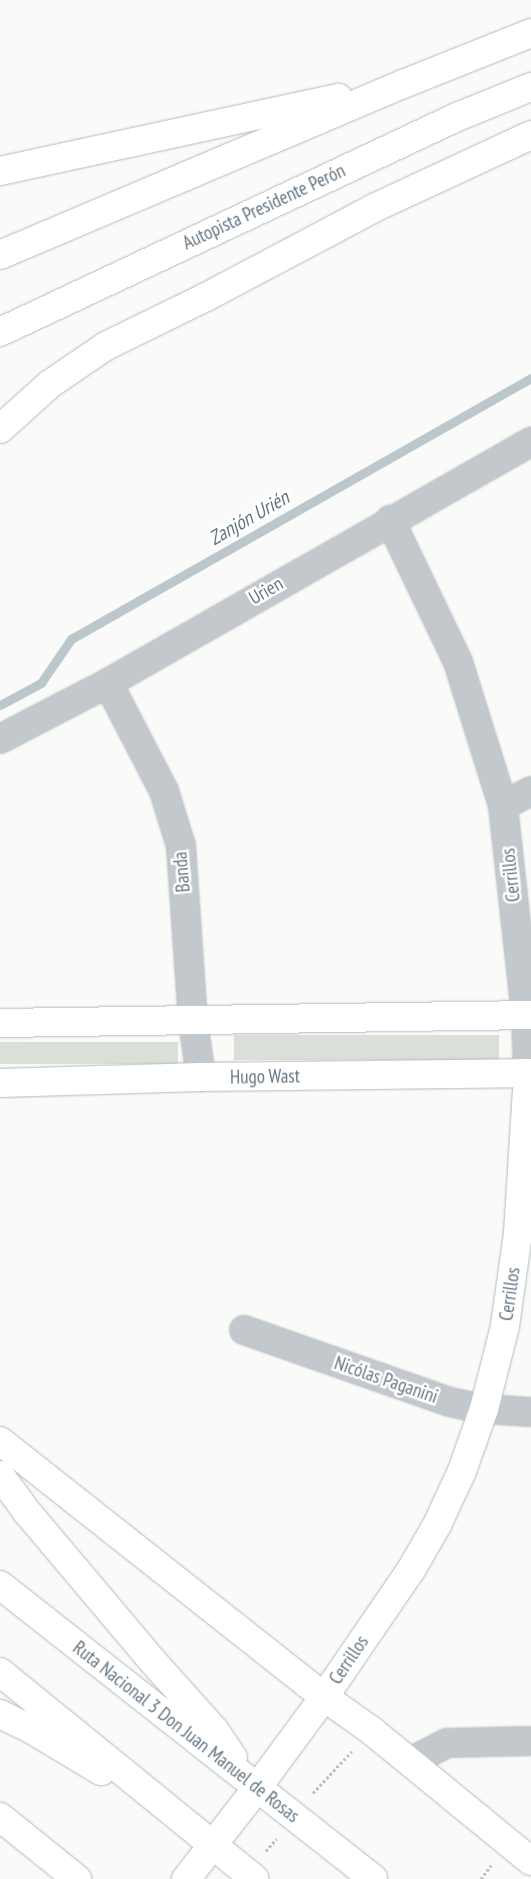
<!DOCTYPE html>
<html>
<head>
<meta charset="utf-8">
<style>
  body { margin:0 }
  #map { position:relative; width:531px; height:1879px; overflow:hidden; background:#fafaf8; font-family:"PT Sans Narrow",sans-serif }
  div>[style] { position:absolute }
  .green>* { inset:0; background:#dadfd7; transform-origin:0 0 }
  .stream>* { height:9px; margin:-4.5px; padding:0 4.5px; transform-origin:4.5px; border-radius:4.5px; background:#bbc7cb }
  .path>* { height:3px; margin-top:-1.5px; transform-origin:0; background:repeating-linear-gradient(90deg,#bbbfc2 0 2.5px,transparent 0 5px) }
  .roads { filter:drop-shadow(0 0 1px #b3babf) drop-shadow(0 0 1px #b3babf) }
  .street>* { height:28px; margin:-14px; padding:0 14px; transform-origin:14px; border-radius:14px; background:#c3c8cc }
  .secondary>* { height:28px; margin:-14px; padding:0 14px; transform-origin:14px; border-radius:14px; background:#fff }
  .highway>* { height:28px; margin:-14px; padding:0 14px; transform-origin:14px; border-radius:14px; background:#fff }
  span { translate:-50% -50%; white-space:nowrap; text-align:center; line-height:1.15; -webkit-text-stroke:5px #fff; paint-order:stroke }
  .street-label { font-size:19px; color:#657683 }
  .water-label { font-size:20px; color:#60757c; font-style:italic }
</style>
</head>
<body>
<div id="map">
  <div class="green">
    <div style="left:499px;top:1035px;width:25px;height:265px;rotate:90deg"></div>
    <div style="left:178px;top:1042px;width:22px;height:178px;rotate:90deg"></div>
  </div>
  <div class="stream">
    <div style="left:0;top:705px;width:47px;rotate:-28.2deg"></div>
    <div style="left:41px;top:683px;width:53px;rotate:-55.7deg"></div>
    <div style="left:71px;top:639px;width:529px;rotate:-29.57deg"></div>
  </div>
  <div class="path">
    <div style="left:313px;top:1793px;width:57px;rotate:-47.1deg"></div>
    <div style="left:266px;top:1851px;width:16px;rotate:-50deg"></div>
    <div style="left:481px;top:1879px;width:17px;rotate:-54deg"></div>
  </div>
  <div class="roads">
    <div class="street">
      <div style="left:390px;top:520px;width:157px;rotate:64.4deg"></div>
      <div style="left:458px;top:662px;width:151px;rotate:72.6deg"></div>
      <div style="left:503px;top:806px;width:210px;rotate:83.7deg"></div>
      <div style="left:526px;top:1015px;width:58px;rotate:88deg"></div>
      <div style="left:108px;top:683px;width:122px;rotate:62.6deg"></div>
      <div style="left:164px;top:791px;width:58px;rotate:72.8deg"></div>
      <div style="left:181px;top:846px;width:175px;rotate:86.1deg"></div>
      <div style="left:193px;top:1021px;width:57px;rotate:81.9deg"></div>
      <div style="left:0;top:739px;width:122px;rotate:-27.4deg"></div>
      <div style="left:108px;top:683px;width:487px;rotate:-29.7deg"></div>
      <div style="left:503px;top:806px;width:32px;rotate:-28deg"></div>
      <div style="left:244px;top:1330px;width:218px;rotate:19.3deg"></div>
      <div style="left:450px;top:1402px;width:35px;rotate:12deg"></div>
      <div style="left:484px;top:1409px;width:47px;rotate:3.7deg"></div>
      <div style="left:410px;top:1762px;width:42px;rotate:-27.2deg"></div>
      <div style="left:447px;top:1743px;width:84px;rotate:-1.4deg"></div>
    </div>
    <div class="secondary">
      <div style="left:0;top:1023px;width:531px;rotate:-0.86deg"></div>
      <div style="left:0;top:1083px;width:201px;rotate:-1.7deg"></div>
      <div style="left:201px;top:1077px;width:330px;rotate:-0.7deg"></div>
      <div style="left:0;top:1441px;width:413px;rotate:38.3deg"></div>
      <div style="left:324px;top:1697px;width:59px;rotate:35.3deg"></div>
      <div style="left:372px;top:1731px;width:205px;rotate:39.3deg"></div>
      <div style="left:0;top:1817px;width:99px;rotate:38.8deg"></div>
      <div style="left:186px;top:1879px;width:115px;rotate:-52deg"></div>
      <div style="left:257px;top:1788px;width:113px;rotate:-53.6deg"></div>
      <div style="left:324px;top:1697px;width:154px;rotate:-55.6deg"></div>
      <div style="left:411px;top:1570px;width:52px;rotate:-60deg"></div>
      <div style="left:437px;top:1525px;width:60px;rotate:-65.2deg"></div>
      <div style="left:462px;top:1471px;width:66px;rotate:-70.5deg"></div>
      <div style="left:484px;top:1409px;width:86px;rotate:-75.8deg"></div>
      <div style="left:505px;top:1326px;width:94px;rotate:-82deg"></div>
      <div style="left:518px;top:1233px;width:160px;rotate:-86.4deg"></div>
    </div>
    <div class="highway">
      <div style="left:0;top:171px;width:346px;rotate:-12.2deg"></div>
      <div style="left:0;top:255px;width:438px;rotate:-23deg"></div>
      <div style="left:403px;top:84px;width:138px;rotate:-21.7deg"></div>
      <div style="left:0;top:332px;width:505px;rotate:-25.2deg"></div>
      <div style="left:457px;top:117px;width:80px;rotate:-22.1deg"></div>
      <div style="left:0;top:429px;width:67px;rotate:-42deg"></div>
      <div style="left:50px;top:384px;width:68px;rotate:-34.2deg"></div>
      <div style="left:106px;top:346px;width:111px;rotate:-26.1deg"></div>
      <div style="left:206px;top:297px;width:190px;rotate:-27.9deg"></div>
      <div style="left:374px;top:208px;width:173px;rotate:-24.9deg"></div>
      <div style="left:0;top:1475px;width:46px;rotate:53.9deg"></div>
      <div style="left:27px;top:1512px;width:189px;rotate:49.9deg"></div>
      <div style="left:149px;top:1657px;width:99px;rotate:48.3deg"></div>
      <div style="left:215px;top:1731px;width:32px;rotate:56deg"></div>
      <div style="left:0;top:1585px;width:475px;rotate:38.2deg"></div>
      <div style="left:0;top:1672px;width:328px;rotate:39.1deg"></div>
      <div style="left:0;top:1714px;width:34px;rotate:26deg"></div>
      <div style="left:31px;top:1729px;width:82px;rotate:31deg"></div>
    </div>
  </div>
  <div class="street-label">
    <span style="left:264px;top:207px;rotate:-25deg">Autopista Presidente Perón</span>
    <span style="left:266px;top:591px;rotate:-30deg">Urien</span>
    <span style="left:182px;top:872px;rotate:-95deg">Banda</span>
    <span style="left:511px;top:875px;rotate:-96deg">Cerrillos</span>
    <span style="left:265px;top:1077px;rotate:-1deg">Hugo Wast</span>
    <span style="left:510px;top:1294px;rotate:-82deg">Cerrillos</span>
    <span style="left:386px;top:1380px;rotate:19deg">Nicólas Paganini</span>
    <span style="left:349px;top:1660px;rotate:-56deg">Cerrillos</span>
    <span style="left:186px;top:1732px;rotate:38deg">Ruta Nacional 3 Don Juan Manuel de Rosas</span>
  </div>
  <div class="water-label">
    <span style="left:249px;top:518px;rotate:-30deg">Zanjón Urién</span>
  </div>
</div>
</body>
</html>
